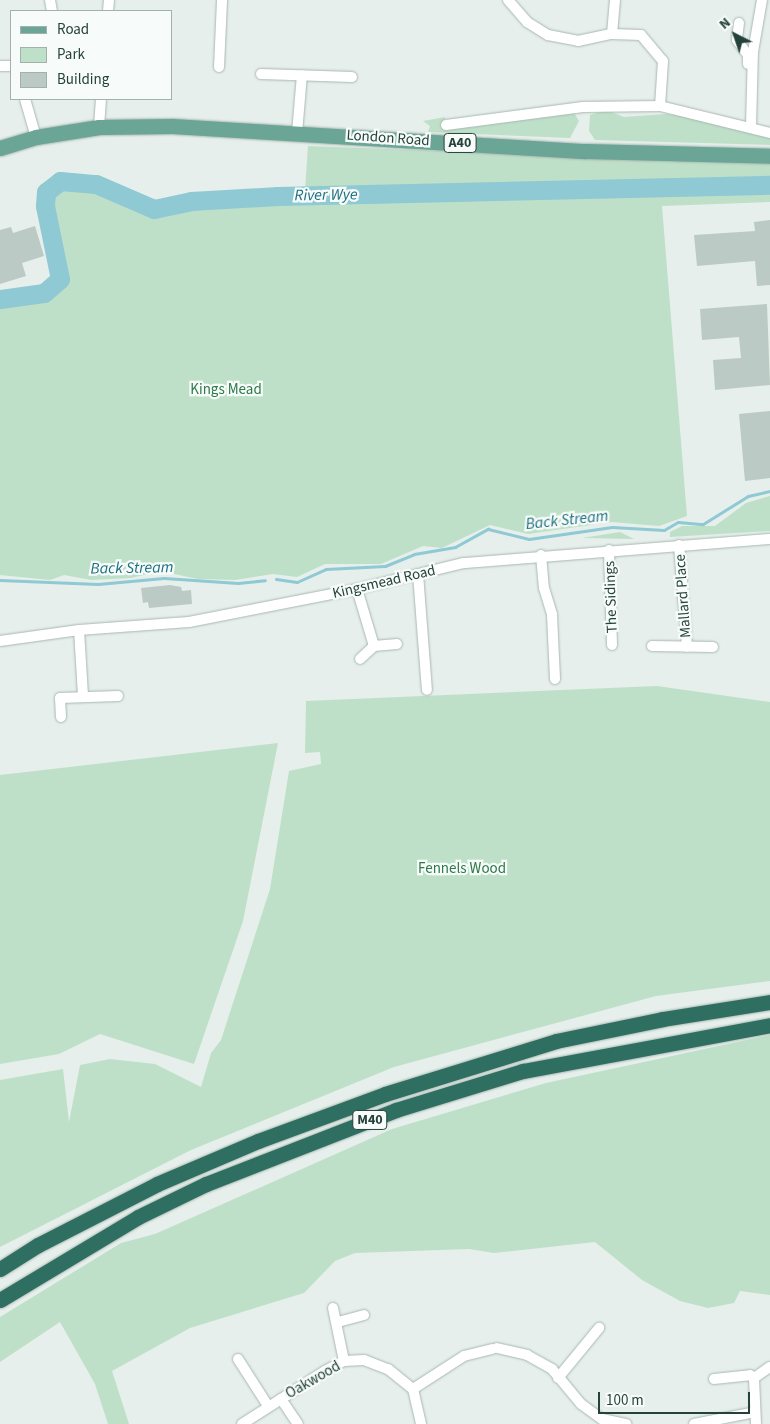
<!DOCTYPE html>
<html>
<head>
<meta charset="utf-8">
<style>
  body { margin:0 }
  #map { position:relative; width:770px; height:1424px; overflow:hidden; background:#e6efeb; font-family:"Source Sans 3",sans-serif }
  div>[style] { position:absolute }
  .green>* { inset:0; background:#bfe0c8 }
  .stream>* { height:3px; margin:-1.5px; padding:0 1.5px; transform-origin:1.5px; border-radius:1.5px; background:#8ec9d4 }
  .river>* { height:19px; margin:-9.5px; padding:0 9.5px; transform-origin:9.5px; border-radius:9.5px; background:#8ec9d4 }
  .building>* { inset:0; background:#bbcac4 }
  .roads { filter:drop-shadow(0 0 1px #a8b8b2) drop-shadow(0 0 1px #a8b8b2) }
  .minor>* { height:10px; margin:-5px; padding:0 5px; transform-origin:5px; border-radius:5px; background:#fff }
  .primary>* { height:15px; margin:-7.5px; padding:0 7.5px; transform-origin:7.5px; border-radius:7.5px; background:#6aa596 }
  .motorway>* { height:15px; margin:-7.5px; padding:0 7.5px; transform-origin:7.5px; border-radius:7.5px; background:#2f6f62 }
  span { translate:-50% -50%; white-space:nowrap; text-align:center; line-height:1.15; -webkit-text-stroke:4.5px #f7fbf9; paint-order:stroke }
  .shield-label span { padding:1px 4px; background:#f7fbf9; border:1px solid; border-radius:4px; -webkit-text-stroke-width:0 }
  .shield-label { font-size:14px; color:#24423a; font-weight:700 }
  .street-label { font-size:15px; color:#24423a }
  .park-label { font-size:15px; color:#2d7a4b }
  .water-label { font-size:16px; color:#1c6f80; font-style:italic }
  .legend { position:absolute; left:10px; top:10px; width:162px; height:90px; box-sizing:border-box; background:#f7fbf9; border:1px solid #a3b1ad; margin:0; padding:6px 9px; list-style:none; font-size:15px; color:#24423a }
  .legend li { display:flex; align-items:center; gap:10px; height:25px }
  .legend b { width:25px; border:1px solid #a3b1ad }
  .north { position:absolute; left:710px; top:10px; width:50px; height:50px; -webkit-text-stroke:4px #f7fbf9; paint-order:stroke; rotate:319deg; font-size:14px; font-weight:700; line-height:20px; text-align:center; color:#24423a }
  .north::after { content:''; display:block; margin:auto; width:18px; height:22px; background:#24423a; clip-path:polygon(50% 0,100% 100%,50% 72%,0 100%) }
  .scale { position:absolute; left:598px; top:1392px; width:152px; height:22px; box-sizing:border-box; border:2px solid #24423a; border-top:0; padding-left:6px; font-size:15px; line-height:18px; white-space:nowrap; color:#24423a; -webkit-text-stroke:4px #f7fbf9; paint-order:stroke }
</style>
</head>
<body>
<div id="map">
  <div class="green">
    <div style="clip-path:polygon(606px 110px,624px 117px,666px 114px,724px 121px,770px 136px,770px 145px,595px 140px,589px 131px,590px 115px)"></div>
    <div style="clip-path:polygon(573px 111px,579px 121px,570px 138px,428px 132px,430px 126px,423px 121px,445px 117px,445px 126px)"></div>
    <div style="clip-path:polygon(308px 146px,770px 163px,770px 177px,305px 190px)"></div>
    <div style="clip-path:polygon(67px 182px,87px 184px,158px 213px,203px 204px,237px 202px,770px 187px,770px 202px,662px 206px,687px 516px,659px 526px,612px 522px,528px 534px,490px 525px,442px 548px,423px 546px,381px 564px,325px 564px,297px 577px,273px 574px,235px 580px,198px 579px,160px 571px,131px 578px,91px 580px,64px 575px,50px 580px,0 575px,0 302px,53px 292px,61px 282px,63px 258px,51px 225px,48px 194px,56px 185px)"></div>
    <div style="clip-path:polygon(770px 496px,770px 531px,670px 537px,670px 532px,682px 526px,715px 526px,746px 503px)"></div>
    <div style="clip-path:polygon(620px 532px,634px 539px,582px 538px)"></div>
    <div style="clip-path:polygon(657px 686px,770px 702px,770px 981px,656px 996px,394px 1067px,191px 1150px,0 1247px,0 1080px,63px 1069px,69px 1122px,80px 1065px,110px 1059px,155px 1064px,201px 1087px,211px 1053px,221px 1040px,270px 889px,289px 771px,321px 764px,320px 752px,305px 753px,306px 701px)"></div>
    <div style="clip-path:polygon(278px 743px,243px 921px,194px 1064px,100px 1034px,59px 1054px,0 1064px,0 775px)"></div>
    <div style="clip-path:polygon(770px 1035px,770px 1295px,740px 1291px,734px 1303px,708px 1308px,680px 1301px,642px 1280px,595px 1242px,494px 1253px,469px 1249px,355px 1253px,335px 1261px,304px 1293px,190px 1328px,112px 1371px,129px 1424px,108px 1424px,95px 1384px,60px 1322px,0 1362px,0 1317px,121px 1243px,155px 1234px,392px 1129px,546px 1083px)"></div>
  </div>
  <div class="stream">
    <div style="left:276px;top:579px;width:21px;rotate:8deg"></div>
    <div style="left:297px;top:582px;width:32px;rotate:-24deg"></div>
    <div style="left:326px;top:569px;width:59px;rotate:-2.9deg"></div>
    <div style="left:385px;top:566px;width:31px;rotate:-22deg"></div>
    <div style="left:414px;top:554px;width:42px;rotate:-9.7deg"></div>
    <div style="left:455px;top:547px;width:38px;rotate:-29deg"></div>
    <div style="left:488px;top:529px;width:42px;rotate:13.7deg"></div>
    <div style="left:529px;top:539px;width:84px;rotate:-8.2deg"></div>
    <div style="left:612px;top:527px;width:52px;rotate:3.3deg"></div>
    <div style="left:664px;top:530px;width:16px;rotate:-30deg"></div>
    <div style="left:678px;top:522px;width:25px;rotate:5deg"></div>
    <div style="left:703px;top:524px;width:53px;rotate:-31.9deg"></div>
    <div style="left:748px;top:496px;width:23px;rotate:-13deg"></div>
    <div style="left:0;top:580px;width:98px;rotate:2.3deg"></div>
    <div style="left:98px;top:584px;width:66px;rotate:-5.2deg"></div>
    <div style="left:164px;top:578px;width:74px;rotate:3.9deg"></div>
    <div style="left:238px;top:583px;width:27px;rotate:-6deg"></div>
  </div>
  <div class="river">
    <div style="left:0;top:299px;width:44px;rotate:-7.8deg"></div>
    <div style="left:44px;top:293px;width:21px;rotate:-41deg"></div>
    <div style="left:60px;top:279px;width:75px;rotate:-101.6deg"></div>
    <div style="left:45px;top:206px;width:14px;rotate:-86deg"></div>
    <div style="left:46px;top:192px;width:18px;rotate:-38deg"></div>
    <div style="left:60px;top:181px;width:36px;rotate:5deg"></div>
    <div style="left:96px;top:184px;width:63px;rotate:23.3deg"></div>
    <div style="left:154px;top:209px;width:38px;rotate:-12deg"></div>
    <div style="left:191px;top:201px;width:87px;rotate:-3.3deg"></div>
    <div style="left:278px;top:196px;width:492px;rotate:-1.3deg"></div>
  </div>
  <div class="building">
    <div style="clip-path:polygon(770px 220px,770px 285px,757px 286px,755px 261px,697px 266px,694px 235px,755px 231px,754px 222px)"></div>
    <div style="clip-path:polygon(35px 226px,44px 256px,22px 263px,26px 276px,0 284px,0 230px,11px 227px,13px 233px)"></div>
    <div style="clip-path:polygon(767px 304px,770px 385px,715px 390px,713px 360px,741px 358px,739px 337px,702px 340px,700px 309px)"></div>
    <div style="clip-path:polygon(770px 411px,770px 478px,745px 481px,739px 414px)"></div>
    <div style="clip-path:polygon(170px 585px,181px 587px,182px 591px,191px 590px,192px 604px,149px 608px,148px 602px,143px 603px,141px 588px)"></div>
  </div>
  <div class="roads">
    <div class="minor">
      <div style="left:50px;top:0;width:11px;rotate:80deg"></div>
      <div style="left:508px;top:0;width:29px;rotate:49deg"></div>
      <div style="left:527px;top:22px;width:25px;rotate:32deg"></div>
      <div style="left:548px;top:35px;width:31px;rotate:11deg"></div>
      <div style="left:578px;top:41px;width:35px;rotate:-12deg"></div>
      <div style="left:612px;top:34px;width:29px;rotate:2deg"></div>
      <div style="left:641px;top:35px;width:34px;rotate:50deg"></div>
      <div style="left:663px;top:61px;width:45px;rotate:93.8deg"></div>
      <div style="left:108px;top:11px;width:11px;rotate:-85deg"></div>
      <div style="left:739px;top:23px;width:17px;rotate:97deg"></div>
      <div style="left:737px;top:40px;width:19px;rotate:54deg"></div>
      <div style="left:748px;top:55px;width:9px;rotate:90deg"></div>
      <div style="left:612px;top:34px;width:34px;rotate:-85deg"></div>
      <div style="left:0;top:66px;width:11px"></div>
      <div style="left:219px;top:67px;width:67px;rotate:-87.4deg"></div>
      <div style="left:261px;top:74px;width:91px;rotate:1.9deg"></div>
      <div style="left:25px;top:99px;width:40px;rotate:74deg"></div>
      <div style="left:446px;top:125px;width:138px;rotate:-7.5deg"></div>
      <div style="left:583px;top:107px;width:77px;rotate:-0.7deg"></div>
      <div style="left:660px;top:106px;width:113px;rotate:13.8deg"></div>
      <div style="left:751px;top:126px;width:74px;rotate:-88.5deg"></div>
      <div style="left:753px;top:52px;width:53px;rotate:-80.2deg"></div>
      <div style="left:99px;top:127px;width:28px;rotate:-86deg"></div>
      <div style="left:297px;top:133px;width:58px;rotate:-85.1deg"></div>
      <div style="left:679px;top:545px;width:102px;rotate:85.5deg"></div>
      <div style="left:609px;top:550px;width:95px;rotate:88.2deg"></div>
      <div style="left:541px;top:555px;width:33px;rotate:85deg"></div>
      <div style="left:544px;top:588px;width:28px;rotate:73deg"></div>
      <div style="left:552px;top:615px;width:64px;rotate:87.3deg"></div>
      <div style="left:418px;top:574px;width:116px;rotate:85.6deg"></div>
      <div style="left:357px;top:589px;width:59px;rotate:73.4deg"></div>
      <div style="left:374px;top:646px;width:19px;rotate:137deg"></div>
      <div style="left:79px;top:630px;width:66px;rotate:86.5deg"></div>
      <div style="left:0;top:641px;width:80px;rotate:-7.9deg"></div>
      <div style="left:79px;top:630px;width:110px;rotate:-4.2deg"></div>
      <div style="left:189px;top:622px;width:171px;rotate:-11.1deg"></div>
      <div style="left:357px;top:589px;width:110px;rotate:-13.7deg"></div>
      <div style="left:464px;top:563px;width:307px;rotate:-4.5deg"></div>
      <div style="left:374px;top:646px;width:23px;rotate:-5deg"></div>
      <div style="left:652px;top:646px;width:61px;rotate:0.9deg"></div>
      <div style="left:61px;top:717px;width:19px;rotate:-93deg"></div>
      <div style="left:60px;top:698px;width:58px;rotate:-2deg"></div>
      <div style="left:333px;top:1308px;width:54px;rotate:78.3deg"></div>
      <div style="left:338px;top:1322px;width:27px;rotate:-15deg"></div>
      <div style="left:497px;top:1348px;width:31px;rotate:13deg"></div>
      <div style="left:527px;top:1355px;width:29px;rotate:29deg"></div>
      <div style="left:552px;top:1369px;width:45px;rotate:50.4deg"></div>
      <div style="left:581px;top:1404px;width:26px;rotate:36deg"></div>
      <div style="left:602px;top:1419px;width:25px;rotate:12deg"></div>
      <div style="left:238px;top:1359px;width:56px;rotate:57.4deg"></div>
      <div style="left:558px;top:1378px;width:65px;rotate:-50.6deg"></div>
      <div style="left:754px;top:1378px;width:46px;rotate:87.5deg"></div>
      <div style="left:754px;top:1378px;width:19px;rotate:-35deg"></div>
      <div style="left:714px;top:1379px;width:36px;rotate:-6deg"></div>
      <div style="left:750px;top:1375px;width:5px;rotate:37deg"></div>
      <div style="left:413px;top:1389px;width:61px;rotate:-32.9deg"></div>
      <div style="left:464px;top:1356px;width:29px;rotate:-14deg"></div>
      <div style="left:281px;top:1399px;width:30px;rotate:56deg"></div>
      <div style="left:242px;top:1424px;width:98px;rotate:-32.6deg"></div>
      <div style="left:325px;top:1371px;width:21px;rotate:-28deg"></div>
      <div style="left:344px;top:1361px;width:20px;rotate:-3deg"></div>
      <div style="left:364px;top:1360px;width:26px;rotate:21deg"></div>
      <div style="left:388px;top:1369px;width:32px;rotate:39deg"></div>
      <div style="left:413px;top:1389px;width:36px;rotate:77deg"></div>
      <div style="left:694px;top:1424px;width:62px;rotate:-11.1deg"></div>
    </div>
    <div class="primary">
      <div style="left:0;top:148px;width:38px;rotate:-17deg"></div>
      <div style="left:36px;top:137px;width:64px;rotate:-9deg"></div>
      <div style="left:99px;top:127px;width:73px;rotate:-0.8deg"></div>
      <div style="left:172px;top:126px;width:414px;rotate:3.5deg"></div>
      <div style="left:585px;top:151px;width:185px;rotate:1.5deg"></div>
    </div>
    <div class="motorway">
      <div style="left:0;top:1269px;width:45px;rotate:-32.3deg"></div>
      <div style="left:38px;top:1245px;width:134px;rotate:-27.1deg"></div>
      <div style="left:157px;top:1184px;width:110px;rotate:-23.1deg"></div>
      <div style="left:258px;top:1141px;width:135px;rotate:-20.3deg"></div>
      <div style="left:385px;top:1094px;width:179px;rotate:-17.2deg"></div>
      <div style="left:556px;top:1041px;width:109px;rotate:-11.6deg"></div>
      <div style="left:663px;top:1019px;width:108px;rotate:-9deg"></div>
      <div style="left:0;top:1300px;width:161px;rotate:-31deg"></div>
      <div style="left:138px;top:1217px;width:76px;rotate:-25.9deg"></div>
      <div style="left:206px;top:1184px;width:204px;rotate:-21.3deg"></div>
      <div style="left:396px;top:1110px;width:133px;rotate:-17.1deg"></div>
      <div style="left:523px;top:1071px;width:251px;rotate:-10.5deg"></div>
    </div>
  </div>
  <div class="shield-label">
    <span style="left:460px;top:143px">A40</span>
    <span style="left:370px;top:1120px">M40</span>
  </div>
  <div class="street-label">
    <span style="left:388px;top:138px;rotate:4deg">London Road</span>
    <span style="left:384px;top:582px;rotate:-13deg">Kingsmead Road</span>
    <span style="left:683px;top:596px;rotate:-94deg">Mallard Place</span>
    <span style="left:611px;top:597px;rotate:-92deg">The Sidings</span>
    <span style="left:313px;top:1380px;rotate:-30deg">Oakwood</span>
  </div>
  <div class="park-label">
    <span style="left:226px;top:390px">Kings Mead</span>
    <span style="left:462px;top:869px">Fennels Wood</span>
  </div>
  <div class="water-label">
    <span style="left:326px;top:195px;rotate:-1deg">River Wye</span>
    <span style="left:567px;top:520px;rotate:-6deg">Back Stream</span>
    <span style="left:132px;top:568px;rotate:-1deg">Back Stream</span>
  </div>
  <ul class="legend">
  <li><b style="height:6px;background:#6aa596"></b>Road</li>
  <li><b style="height:14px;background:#bfe0c8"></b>Park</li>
  <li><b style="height:14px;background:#bbcac4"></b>Building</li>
  </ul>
  <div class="north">N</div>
  <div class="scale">100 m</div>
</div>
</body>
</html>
